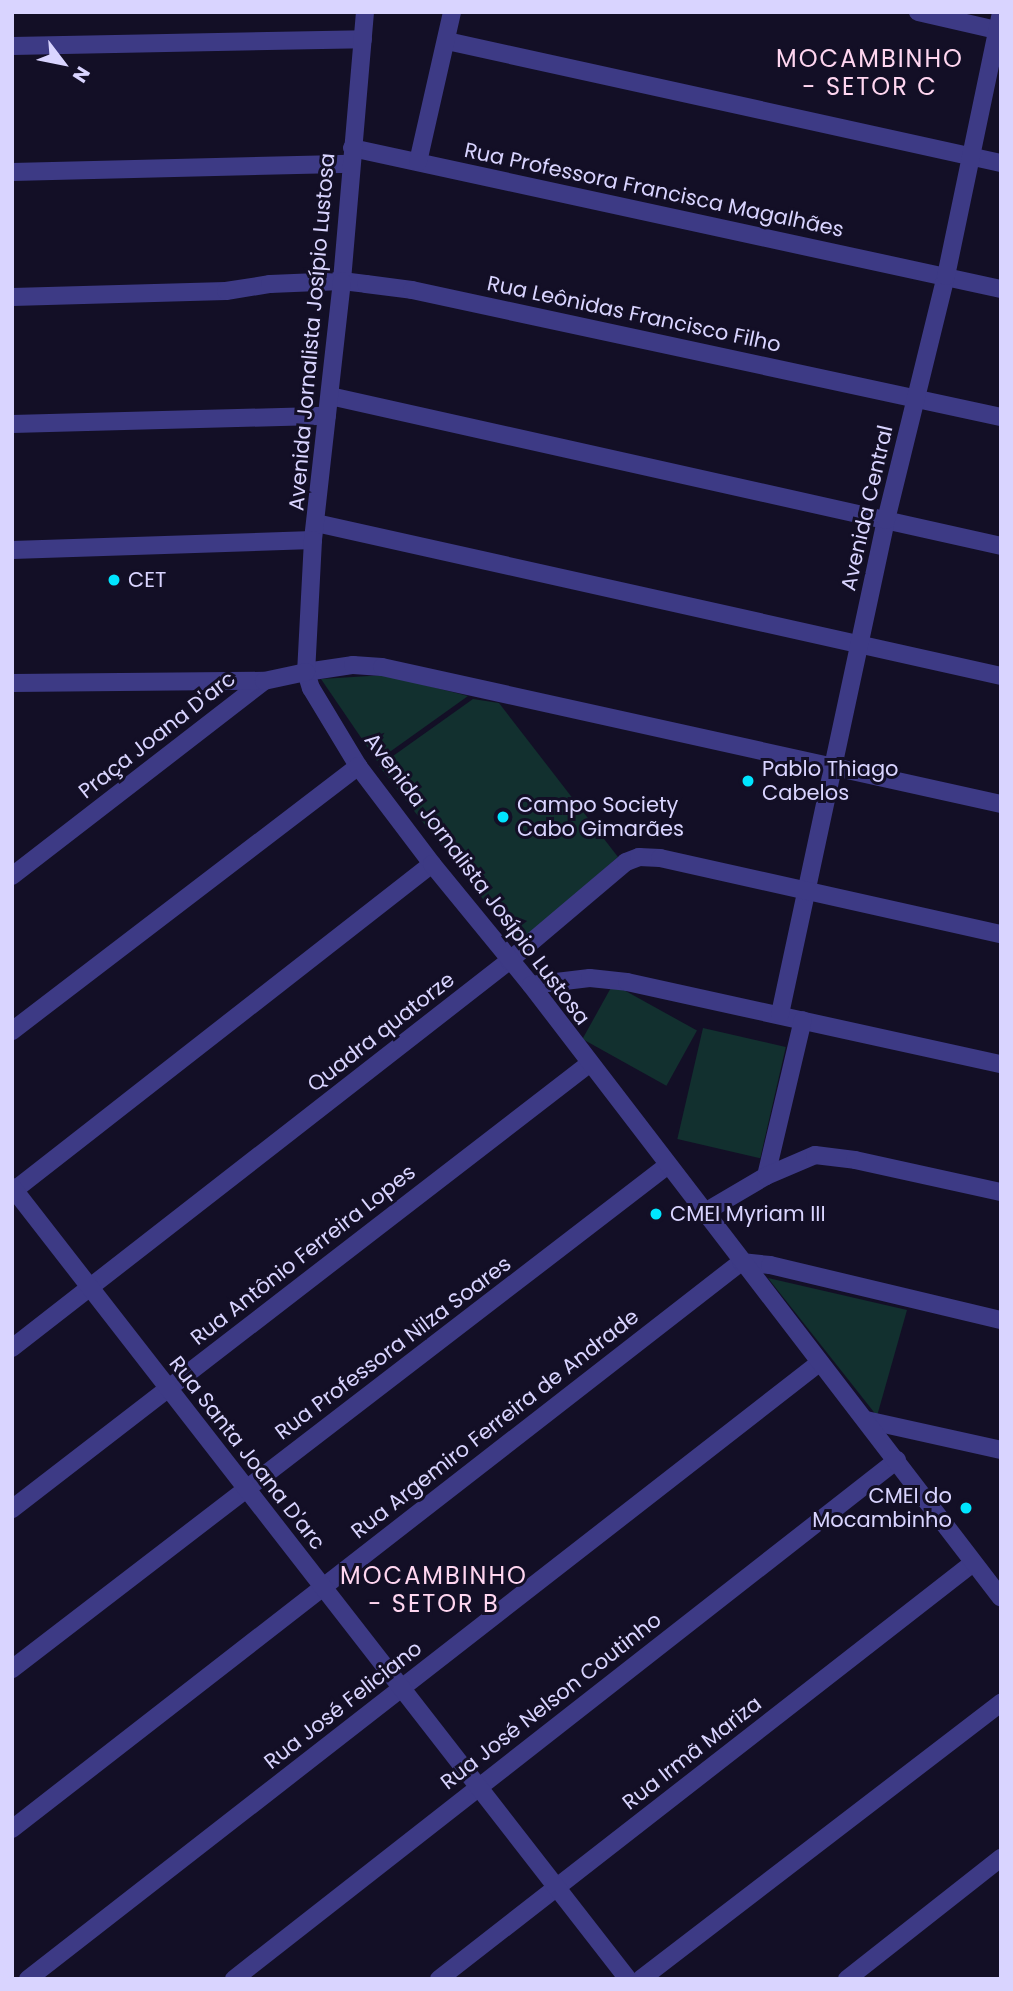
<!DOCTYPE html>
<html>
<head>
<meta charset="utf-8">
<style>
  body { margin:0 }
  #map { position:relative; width:1013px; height:1991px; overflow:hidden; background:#130f26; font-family:Poppins,sans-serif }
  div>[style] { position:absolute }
  .green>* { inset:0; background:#12302f; transform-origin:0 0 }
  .minor>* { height:18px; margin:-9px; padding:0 9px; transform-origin:9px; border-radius:9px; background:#3d3a85 }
  .tertiary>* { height:18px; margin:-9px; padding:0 9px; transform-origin:9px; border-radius:9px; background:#3d3a85 }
  .dots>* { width:19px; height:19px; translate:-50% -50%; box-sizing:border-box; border:4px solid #130f26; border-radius:50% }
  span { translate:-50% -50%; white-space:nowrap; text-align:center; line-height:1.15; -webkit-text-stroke:6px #130f26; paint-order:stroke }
  .street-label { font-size:21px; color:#d9d4ff }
  .poi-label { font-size:21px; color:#d9d4ff }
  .left { translate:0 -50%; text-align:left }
  .right { translate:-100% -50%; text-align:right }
  .quarter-label { font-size:24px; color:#ffd6f0; letter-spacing:2px }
  .frame { position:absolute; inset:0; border:14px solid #d9d4ff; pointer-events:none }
  .north { position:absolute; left:28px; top:28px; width:70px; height:70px; -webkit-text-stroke:5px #130f26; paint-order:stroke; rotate:122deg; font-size:19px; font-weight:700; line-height:28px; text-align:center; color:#d9d4ff }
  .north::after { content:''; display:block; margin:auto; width:24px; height:32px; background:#d9d4ff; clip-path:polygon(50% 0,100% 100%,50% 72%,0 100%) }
</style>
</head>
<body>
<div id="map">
  <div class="green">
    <div style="clip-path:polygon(385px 675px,468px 696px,377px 761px,321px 679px)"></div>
    <div style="clip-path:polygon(473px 699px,499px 703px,618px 857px,518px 944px,379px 766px)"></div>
    <div style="left:613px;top:984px;width:96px;height:63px;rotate:29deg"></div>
    <div style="left:703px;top:1028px;width:85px;height:114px;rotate:13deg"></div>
    <div style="clip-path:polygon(768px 1278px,907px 1310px,877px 1416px)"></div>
  </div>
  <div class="minor">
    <div style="left:918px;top:12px;width:85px;rotate:12.9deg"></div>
    <div style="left:447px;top:41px;width:567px;rotate:12.42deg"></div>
    <div style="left:12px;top:46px;width:351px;rotate:-1.1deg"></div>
    <div style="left:352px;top:148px;width:664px;rotate:12.26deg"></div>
    <div style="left:418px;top:162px;width:154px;rotate:-77.2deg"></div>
    <div style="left:12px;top:172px;width:339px;rotate:-1.4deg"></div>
    <div style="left:12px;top:297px;width:214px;rotate:-1.6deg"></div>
    <div style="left:226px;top:291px;width:45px;rotate:-9deg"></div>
    <div style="left:270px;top:284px;width:72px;rotate:-2.4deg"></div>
    <div style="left:342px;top:281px;width:24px;rotate:7deg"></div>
    <div style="left:366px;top:284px;width:46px;rotate:7.4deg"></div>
    <div style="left:412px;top:290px;width:603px;rotate:12.17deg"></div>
    <div style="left:330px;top:396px;width:688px;rotate:12.6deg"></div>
    <div style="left:12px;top:424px;width:315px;rotate:-1.5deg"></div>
    <div style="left:316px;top:523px;width:702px;rotate:12.59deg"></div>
    <div style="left:12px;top:550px;width:301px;rotate:-1.9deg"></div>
    <div style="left:306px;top:672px;width:48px;rotate:-8.5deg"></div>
    <div style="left:353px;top:665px;width:29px;rotate:4deg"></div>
    <div style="left:382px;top:667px;width:634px;rotate:12.48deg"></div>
    <div style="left:12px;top:876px;width:319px;rotate:-37.7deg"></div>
    <div style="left:531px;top:985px;width:59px;rotate:-6.8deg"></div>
    <div style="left:590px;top:978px;width:37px;rotate:6deg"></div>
    <div style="left:627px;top:982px;width:383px;rotate:12.4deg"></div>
    <div style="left:780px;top:1014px;width:505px;rotate:-77.89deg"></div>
    <div style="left:886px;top:520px;width:251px;rotate:-76.2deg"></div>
    <div style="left:946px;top:276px;width:269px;rotate:-78.2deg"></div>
    <div style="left:12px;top:1031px;width:436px;rotate:-37.4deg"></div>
    <div style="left:766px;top:1176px;width:160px;rotate:-76.7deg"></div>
    <div style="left:12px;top:1192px;width:533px;rotate:-37.99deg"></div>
    <div style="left:705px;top:1212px;width:71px;rotate:-30.5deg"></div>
    <div style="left:766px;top:1176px;width:53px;rotate:-23.2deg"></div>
    <div style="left:815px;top:1155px;width:40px;rotate:7.1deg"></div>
    <div style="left:855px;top:1160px;width:149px;rotate:12.4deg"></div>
    <div style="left:12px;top:1348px;width:630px;rotate:-37.91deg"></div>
    <div style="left:509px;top:961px;width:153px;rotate:-40.2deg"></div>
    <div style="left:626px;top:862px;width:14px;rotate:-21deg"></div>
    <div style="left:639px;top:857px;width:21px;rotate:3deg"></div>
    <div style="left:660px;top:858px;width:349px;rotate:12.6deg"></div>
    <div style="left:866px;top:1420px;width:138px;rotate:12.5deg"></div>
    <div style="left:12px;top:1509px;width:730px;rotate:-37.65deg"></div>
    <div style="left:12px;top:1669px;width:827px;rotate:-37.53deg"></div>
    <div style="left:12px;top:1829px;width:924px;rotate:-37.87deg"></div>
    <div style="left:741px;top:1262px;width:29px;rotate:6deg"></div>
    <div style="left:770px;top:1265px;width:237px;rotate:13.4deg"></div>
    <div style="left:28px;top:1979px;width:1003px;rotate:-37.91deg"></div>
    <div style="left:234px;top:1979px;width:842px;rotate:-38.05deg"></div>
    <div style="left:439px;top:1979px;width:677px;rotate:-37.92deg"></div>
    <div style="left:641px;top:1979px;width:454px;rotate:-37.5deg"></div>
    <div style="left:847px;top:1979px;width:196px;rotate:-38.2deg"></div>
  </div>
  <div class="tertiary">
    <div style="left:365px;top:12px;width:270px;rotate:94.9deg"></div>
    <div style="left:342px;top:281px;width:261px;rotate:96.4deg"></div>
    <div style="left:313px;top:540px;width:132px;rotate:93deg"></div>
    <div style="left:306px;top:672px;width:17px;rotate:73deg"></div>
    <div style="left:311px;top:688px;width:91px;rotate:58.9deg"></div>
    <div style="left:358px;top:766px;width:123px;rotate:52.9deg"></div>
    <div style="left:432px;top:864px;width:156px;rotate:50.7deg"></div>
    <div style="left:531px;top:985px;width:772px;rotate:52.52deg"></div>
    <div style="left:12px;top:683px;width:252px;rotate:-0.5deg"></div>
    <div style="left:264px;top:681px;width:43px;rotate:-12.1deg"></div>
    <div style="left:12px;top:1187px;width:1003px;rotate:52.13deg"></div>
  </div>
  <div class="dots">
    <div style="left:114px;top:580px;background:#00e5ff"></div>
    <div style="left:748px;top:781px;background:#00e5ff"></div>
    <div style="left:503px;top:817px;background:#00e5ff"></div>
    <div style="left:656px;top:1214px;background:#00e5ff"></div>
    <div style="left:966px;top:1508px;background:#00e5ff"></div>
  </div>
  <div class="street-label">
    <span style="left:654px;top:190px;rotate:12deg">Rua Professora Francisca Magalhães</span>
    <span style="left:634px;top:314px;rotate:12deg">Rua Leônidas Francisco Filho</span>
    <span style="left:312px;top:332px;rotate:-85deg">Avenida Jornalista Josípio Lustosa</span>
    <span style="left:867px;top:508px;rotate:-77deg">Avenida Central</span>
    <span style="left:157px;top:735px;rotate:-38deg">Praça Joana D'arc</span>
    <span style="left:477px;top:879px;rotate:53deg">Avenida Jornalista Josípio Lustosa</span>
    <span style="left:381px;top:1032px;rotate:-38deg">Quadra quatorze</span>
    <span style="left:303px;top:1255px;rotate:-38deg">Rua Antônio Ferreira Lopes</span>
    <span style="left:393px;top:1348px;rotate:-37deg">Rua Professora Nilza Soares</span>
    <span style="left:495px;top:1424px;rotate:-38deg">Rua Argemiro Ferreira de Andrade</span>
    <span style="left:247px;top:1453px;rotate:52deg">Rua Santa Joana D'arc</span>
    <span style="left:551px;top:1701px;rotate:-38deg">Rua José Nelson Coutinho</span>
    <span style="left:343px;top:1705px;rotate:-38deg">Rua José Feliciano</span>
    <span style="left:692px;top:1753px;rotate:-38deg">Rua Irmã Mariza</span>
  </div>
  <div class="poi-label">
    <span class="left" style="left:128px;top:580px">CET</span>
    <span class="left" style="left:762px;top:781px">Pablo Thiago<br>Cabelos</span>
    <span class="left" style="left:517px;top:817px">Campo Society<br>Cabo Gimarães</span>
    <span class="left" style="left:670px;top:1214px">CMEI Myriam III</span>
    <span class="right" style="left:952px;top:1508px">CMEI do<br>Mocambinho</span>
  </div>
  <div class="quarter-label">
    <span style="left:870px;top:73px">MOCAMBINHO<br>- SETOR C</span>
    <span style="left:434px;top:1590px">MOCAMBINHO<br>- SETOR B</span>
  </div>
  <div class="frame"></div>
  <div class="north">N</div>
</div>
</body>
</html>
